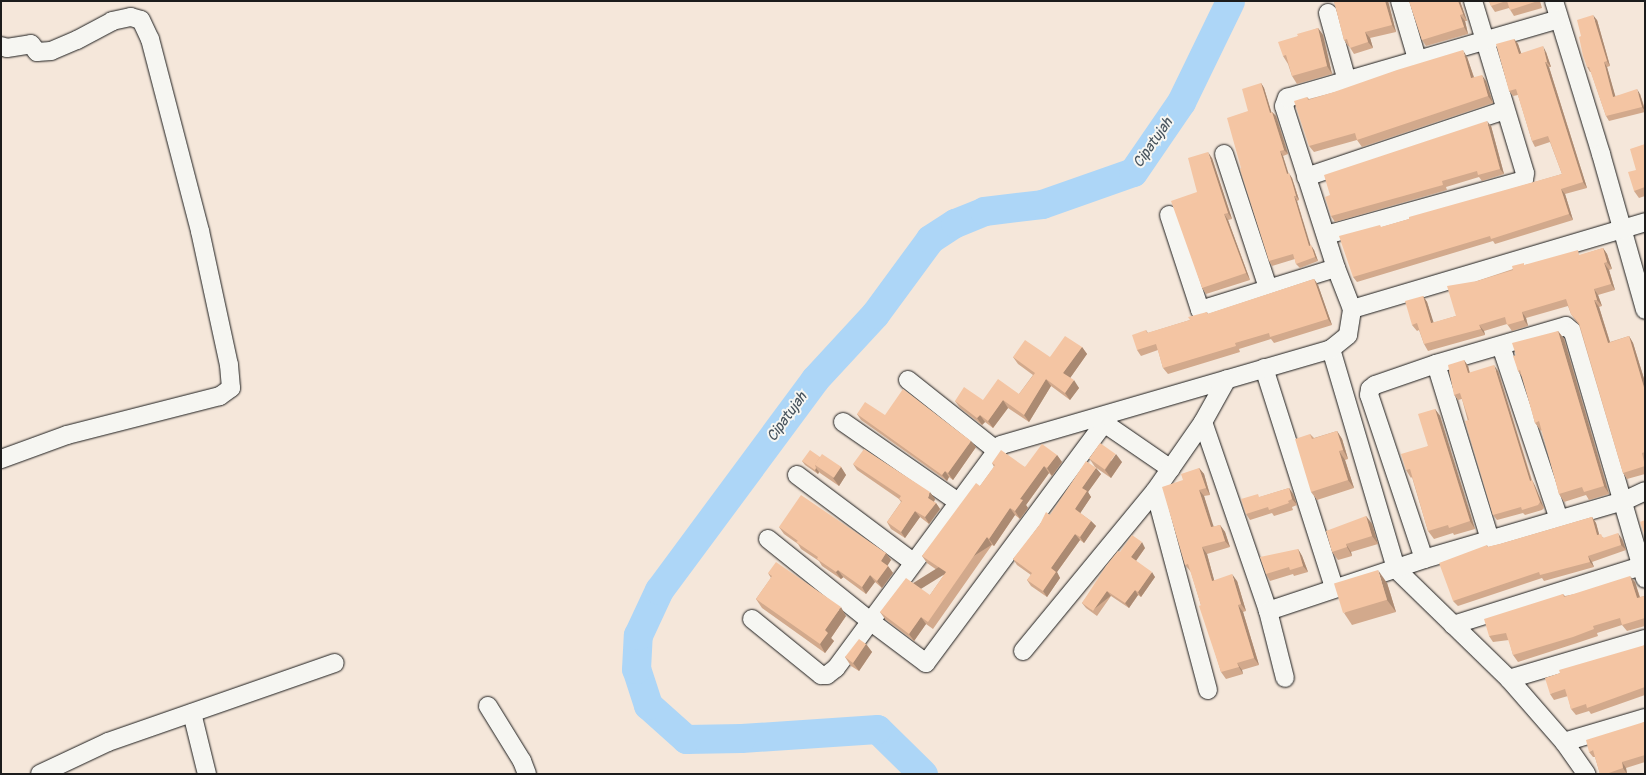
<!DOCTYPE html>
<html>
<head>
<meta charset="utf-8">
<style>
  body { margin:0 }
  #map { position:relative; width:1646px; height:775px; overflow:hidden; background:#f5e7da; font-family:Pangolin,sans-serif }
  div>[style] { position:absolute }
  .river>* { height:29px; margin:-14.5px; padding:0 14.5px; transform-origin:14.5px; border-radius:14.5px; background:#add6f7 }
  .roads { filter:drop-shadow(0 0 1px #1c1c1c) drop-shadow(0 0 1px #1c1c1c) }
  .street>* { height:18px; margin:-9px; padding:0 9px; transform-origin:9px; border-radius:9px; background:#f6f6f2 }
  .wall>* { inset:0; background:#d2a98c }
  .shaded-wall>* { inset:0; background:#ab8a72; transform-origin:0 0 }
  .building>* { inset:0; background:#f4c5a3; transform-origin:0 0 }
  span { translate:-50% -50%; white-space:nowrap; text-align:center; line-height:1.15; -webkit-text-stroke:4px #f6f6f2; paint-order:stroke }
  .water-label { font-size:15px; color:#48545e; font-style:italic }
  .frame { position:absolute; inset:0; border:2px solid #1c1c1c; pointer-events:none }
</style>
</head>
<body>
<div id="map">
  <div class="river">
    <div style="left:923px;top:774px;width:64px;rotate:-135.6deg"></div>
    <div style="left:877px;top:729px;width:136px;rotate:176.2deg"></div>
    <div style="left:741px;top:738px;width:55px;rotate:179deg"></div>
    <div style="left:686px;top:739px;width:51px;rotate:-138.2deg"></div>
    <div style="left:648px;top:705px;width:38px;rotate:-108deg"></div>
    <div style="left:636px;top:669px;width:34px;rotate:-87deg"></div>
    <div style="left:638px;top:635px;width:50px;rotate:-65deg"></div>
    <div style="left:659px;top:590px;width:262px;rotate:-53.5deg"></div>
    <div style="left:815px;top:379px;width:88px;rotate:-47.3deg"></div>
    <div style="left:875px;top:314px;width:93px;rotate:-53.7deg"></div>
    <div style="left:930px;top:239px;width:30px;rotate:-33deg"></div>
    <div style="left:955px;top:223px;width:31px;rotate:-22deg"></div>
    <div style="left:984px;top:211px;width:58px;rotate:-6.9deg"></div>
    <div style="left:1042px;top:204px;width:96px;rotate:-19.4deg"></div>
    <div style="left:1133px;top:172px;width:85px;rotate:-55.6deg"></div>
    <div style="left:1181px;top:102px;width:112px;rotate:-64.1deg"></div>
  </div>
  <div class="roads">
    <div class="street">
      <div style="left:1400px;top:1px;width:64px;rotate:73.6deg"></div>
      <div style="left:1554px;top:1px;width:160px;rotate:72.9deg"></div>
      <div style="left:1601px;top:154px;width:162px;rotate:74.2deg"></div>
      <div style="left:1328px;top:13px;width:71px;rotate:74.4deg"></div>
      <div style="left:1px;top:46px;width:6px;rotate:18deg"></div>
      <div style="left:7px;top:48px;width:24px;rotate:-9deg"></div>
      <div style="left:31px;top:44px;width:10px;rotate:53deg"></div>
      <div style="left:37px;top:52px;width:14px;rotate:-4deg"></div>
      <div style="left:51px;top:51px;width:28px;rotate:-23deg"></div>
      <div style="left:77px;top:40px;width:40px;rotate:-28deg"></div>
      <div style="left:112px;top:21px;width:19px;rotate:-12deg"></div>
      <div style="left:131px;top:17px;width:10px;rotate:17deg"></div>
      <div style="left:141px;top:20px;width:21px;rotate:65deg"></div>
      <div style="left:150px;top:39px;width:198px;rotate:75.4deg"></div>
      <div style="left:200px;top:231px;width:137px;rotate:77.8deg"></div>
      <div style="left:229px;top:365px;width:23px;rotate:85deg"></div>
      <div style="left:231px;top:388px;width:14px;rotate:144deg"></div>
      <div style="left:220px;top:396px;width:158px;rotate:165.7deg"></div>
      <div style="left:67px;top:435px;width:70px;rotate:160deg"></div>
      <div style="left:1224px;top:154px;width:141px;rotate:71.8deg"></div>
      <div style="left:1306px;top:177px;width:210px;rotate:-18.6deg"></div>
      <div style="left:1169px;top:215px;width:100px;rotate:71.9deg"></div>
      <div style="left:1200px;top:310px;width:142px;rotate:-17.2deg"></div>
      <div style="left:1326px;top:235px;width:205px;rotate:-15.5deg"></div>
      <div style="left:1524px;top:180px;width:7px;rotate:-82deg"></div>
      <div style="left:1525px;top:173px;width:180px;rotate:-106.8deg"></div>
      <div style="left:1352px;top:309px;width:44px;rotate:-111.3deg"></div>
      <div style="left:1336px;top:268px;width:170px;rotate:-107.8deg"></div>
      <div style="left:1284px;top:106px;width:9px;rotate:-69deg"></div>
      <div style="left:1287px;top:98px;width:283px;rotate:-16.2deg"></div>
      <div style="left:1501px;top:346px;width:182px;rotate:71.5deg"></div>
      <div style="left:1331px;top:349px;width:229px;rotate:73.5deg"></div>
      <div style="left:1396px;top:569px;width:158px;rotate:44.2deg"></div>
      <div style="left:1509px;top:679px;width:84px;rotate:48.9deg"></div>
      <div style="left:1564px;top:742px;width:39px;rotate:55deg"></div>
      <div style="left:1436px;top:364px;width:184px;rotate:72.9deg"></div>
      <div style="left:1264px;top:368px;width:231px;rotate:72.3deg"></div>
      <div style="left:908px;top:380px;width:112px;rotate:38.5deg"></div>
      <div style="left:843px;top:422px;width:140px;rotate:34.8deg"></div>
      <div style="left:1203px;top:422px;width:200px;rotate:71deg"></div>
      <div style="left:1268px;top:611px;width:69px;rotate:75.8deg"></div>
      <div style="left:1104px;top:423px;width:81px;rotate:34.5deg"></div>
      <div style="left:797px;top:475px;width:145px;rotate:36.9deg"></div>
      <div style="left:1155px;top:491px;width:206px;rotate:75.1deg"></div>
      <div style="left:768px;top:539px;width:131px;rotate:38.8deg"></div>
      <div style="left:870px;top:621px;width:70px;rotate:36.9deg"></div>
      <div style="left:926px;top:663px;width:310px;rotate:-53.4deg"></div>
      <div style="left:1424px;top:559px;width:173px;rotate:-108.5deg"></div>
      <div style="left:1369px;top:395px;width:6px;rotate:-81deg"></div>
      <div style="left:1370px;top:389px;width:6px;rotate:-39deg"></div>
      <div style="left:1375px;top:385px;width:65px;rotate:-19deg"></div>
      <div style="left:1436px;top:364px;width:135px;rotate:-16.3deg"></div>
      <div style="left:1566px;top:326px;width:9px;rotate:41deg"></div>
      <div style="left:1573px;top:332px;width:257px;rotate:73.7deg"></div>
      <div style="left:1268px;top:611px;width:164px;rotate:-18.4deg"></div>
      <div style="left:1424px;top:559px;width:208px;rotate:-16.2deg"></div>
      <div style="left:1624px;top:501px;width:23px;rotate:-25deg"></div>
      <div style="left:752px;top:619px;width:89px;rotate:39.1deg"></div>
      <div style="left:821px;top:675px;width:6px"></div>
      <div style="left:827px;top:675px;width:11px;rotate:-38deg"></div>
      <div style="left:836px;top:668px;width:277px;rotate:-53.5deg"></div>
      <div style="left:1001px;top:445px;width:344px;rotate:-16.2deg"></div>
      <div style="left:1331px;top:349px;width:22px;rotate:-39deg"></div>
      <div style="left:1348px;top:335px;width:26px;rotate:-81deg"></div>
      <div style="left:1352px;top:309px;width:306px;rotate:-16.5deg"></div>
      <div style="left:1453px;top:625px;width:197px;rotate:-17.4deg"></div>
      <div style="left:1023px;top:651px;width:207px;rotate:-50.5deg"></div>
      <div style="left:1155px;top:491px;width:84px;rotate:-55.2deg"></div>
      <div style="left:1203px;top:422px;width:49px;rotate:-60.8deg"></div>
      <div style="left:1509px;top:679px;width:142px;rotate:-16.4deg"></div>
      <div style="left:488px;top:706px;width:65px;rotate:58.3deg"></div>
      <div style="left:522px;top:761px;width:14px;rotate:69deg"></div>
      <div style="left:192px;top:713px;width:63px;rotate:76.2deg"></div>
      <div style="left:1564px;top:742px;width:84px;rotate:-16.5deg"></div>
      <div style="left:40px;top:774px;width:75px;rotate:-25.2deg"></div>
      <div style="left:108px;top:742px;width:240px;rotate:-19.2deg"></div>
    </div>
  </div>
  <div class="wall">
    <div style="clip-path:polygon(1334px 1px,1388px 1px,1396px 32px,1370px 38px,1373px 48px,1354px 54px,1349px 46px,1348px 46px,1344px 40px)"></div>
    <div style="clip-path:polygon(1409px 1px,1460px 1px,1467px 21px,1465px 21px,1468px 34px,1426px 46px,1422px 40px)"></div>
    <div style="clip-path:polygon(1489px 1px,1540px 1px,1542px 8px,1514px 16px,1509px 8px,1495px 12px,1491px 6px)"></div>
    <div style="clip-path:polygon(1597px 20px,1610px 66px,1607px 67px,1615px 96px,1640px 94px,1645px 109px,1645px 112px,1609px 121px,1606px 116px,1591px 72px,1590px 72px,1587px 67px,1581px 36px)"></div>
    <div style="clip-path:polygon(1318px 28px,1323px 35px,1332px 74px,1297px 84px,1292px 76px,1288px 64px,1283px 56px,1298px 36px)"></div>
    <div style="clip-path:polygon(1514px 39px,1518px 44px,1521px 53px,1546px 52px,1551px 67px,1549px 67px,1587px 188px,1565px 194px,1573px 220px,1495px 244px,1493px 241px,1357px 282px,1353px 277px,1382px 227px,1562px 174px,1550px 142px,1535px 147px,1532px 141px,1518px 95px,1513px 96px,1509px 91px)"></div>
    <div style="clip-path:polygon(1467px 57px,1474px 77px,1486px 81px,1493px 103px,1362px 147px,1357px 140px,1314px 152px,1309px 146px,1307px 97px,1309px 99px)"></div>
    <div style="clip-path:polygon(1261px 83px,1264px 88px,1271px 112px,1272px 112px,1276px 116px,1288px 154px,1283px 156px,1288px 174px,1292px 178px,1295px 187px,1299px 200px,1297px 201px,1310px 246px,1314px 250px,1318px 261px,1300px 268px,1296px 264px,1295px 259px,1272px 266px,1269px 261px,1248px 111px)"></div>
    <div style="clip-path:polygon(1491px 126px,1504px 174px,1482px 181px,1479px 177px,1446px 187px,1447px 190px,1335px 222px,1331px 216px,1330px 195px)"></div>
    <div style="clip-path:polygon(1645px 144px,1645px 196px,1639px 198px,1634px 191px,1636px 170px)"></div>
    <div style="clip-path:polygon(1212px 158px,1232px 219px,1228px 220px,1250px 280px,1206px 294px,1202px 288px,1197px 192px)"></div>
    <div style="clip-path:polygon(1603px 248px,1607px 254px,1612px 269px,1609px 270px,1615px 290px,1598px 295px,1602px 306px,1599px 307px,1610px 342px,1629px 336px,1633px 343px,1645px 382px,1645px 474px,1627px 479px,1623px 473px,1579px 325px,1571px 314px,1568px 306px,1526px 318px,1528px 326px,1512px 331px,1507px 324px,1484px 331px,1485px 335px,1428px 351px,1424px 344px,1419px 330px,1417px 331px,1412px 325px,1423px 296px,1427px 302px,1433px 323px,1456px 316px,1477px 281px,1525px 265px,1581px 255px)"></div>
    <div style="clip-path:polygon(1314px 279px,1318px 285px,1332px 325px,1274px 343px,1271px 339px,1239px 349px,1240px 352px,1168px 374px,1163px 368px,1158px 350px,1141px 356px,1137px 350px,1146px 330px,1148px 333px,1190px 320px,1207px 312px,1208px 314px)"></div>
    <div style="clip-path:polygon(1558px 331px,1564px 339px,1609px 494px,1589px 500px,1586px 495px,1564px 502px,1559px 494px,1542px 430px,1541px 431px,1535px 423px,1523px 378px,1518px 371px,1516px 355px)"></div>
    <div style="clip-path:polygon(1082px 347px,1087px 354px,1070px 378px,1079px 388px,1070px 400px,1051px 386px,1029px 422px,1008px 408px,993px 428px,985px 422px,982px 425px,960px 408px,955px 401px,983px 400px,1019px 394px,1033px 375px,1018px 364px,1013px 357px,1050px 357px)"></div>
    <div style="clip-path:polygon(1464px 360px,1468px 366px,1470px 373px,1498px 371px,1532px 480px,1535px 486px,1544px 508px,1542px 510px,1525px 515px,1523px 513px,1497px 520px,1493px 515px,1462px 399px,1458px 400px,1454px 395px)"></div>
    <div style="clip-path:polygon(1435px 409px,1440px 416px,1475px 529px,1454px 535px,1453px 533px,1434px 539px,1428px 531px,1412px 477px,1411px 478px,1406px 470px,1428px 446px)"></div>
    <div style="clip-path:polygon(857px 414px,885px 415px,976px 447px,953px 480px,949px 477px,947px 481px,861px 420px)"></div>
    <div style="clip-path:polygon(1337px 431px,1342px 439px,1348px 459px,1345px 460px,1354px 488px,1317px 500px,1311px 492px,1310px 434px,1314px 438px)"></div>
    <div style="clip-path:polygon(1057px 455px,1062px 462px,1052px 476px,1049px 473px,1026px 505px,1028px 508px,1020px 519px,1015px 515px,994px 546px,992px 545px,933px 629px,926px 624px,914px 641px,885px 619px,880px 612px,930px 595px,944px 575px,927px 563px,922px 556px,980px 486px,994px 467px,992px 463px,1025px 467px)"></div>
    <div style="clip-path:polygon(820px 457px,841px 467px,846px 475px,839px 486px,820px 473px,819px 472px,818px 474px,805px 465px,802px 461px)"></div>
    <div style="clip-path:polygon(1089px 458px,1122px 462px,1111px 478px,1095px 467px)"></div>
    <div style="clip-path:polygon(853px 464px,935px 499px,934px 502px,936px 503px,940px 509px,929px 524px,920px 517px,905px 538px,891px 529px,887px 522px,901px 502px,899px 499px,857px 470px)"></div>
    <div style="clip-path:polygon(1096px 468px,1101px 474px,1088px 492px,1091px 497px,1080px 513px,1091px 521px,1096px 526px,1084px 543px,1080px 540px,1057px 572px,1060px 578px,1047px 597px,1031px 586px,1027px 580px,1031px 575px,1017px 565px,1013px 559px,1050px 515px)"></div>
    <div style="clip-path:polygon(1199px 468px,1204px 474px,1210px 495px,1204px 496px,1213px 527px,1220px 525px,1225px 532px,1230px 547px,1207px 554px,1214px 580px,1237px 581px,1246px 611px,1243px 612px,1259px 665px,1242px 670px,1243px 674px,1226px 679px,1221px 672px,1191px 572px,1185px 565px,1183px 480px)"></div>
    <div style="clip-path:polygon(1289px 488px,1293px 494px,1297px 505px,1292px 507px,1293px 510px,1274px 516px,1272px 513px,1250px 520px,1246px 514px,1260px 497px)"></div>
    <div style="clip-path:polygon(1366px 516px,1372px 524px,1378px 544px,1351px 552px,1352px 556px,1338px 560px,1332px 552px)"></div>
    <div style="clip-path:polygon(1592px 517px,1596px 523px,1599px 535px,1604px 538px,1622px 539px,1626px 550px,1592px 562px,1594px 567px,1544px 581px,1542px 578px,1458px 606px,1453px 601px,1487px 545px,1488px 547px,1500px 544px)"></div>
    <div style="clip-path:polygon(779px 527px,886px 553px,891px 560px,887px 565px,893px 573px,882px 588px,875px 582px,866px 594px,843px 577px,841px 579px,822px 566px,819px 561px,801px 549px,798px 544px,784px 534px)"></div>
    <div style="clip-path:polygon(1145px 548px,1136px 561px,1155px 577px,1141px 597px,1138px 595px,1129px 608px,1111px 596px,1097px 616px,1086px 608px,1082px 603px,1120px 552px)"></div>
    <div style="clip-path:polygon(1298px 549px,1302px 556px,1308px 572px,1294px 576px,1293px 574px,1270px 581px,1266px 574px)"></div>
    <div style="clip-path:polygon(768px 573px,846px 616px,831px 638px,834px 641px,825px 653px,762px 608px,756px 599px,771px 578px)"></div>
    <div style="clip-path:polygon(1635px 582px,1640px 597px,1645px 596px,1645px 626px,1627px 631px,1622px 625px,1597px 633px,1598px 636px,1577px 643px,1518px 662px,1513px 655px,1509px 640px,1493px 642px,1489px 636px,1563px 594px,1565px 596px)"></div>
    <div style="clip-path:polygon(1387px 583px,1396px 612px,1352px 625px,1344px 613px)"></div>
    <div style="clip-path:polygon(866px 644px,872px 652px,859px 671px,851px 666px,845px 657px)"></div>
    <div style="clip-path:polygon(1645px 645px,1645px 695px,1591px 714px,1589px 711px,1576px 715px,1571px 709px,1568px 696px,1554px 700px,1550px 694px)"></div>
    <div style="clip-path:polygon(1644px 722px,1645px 722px,1645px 762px,1626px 768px,1627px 774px,1600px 774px,1595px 757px,1593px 757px,1589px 752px)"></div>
  </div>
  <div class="shaded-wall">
    <div style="clip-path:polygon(1385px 1px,1388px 1px,1396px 32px,1392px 25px)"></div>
    <div style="clip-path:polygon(1458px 1px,1460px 1px,1467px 21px,1463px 14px)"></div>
    <div style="clip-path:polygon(1460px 15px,1465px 21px,1468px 34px,1464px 27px)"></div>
    <div style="clip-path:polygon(1593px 15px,1597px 20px,1610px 66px,1607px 61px)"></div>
    <div style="clip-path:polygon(1318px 28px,1323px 35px,1332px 74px,1327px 66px)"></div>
    <div style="clip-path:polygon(1365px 32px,1370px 38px,1373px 48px,1368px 42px)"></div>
    <div style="clip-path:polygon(1514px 39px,1518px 44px,1523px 59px,1519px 54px)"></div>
    <div style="clip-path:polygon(1543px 46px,1546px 52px,1551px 67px,1547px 62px)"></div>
    <div style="clip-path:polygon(1463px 50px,1467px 57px,1476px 84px,1471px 78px)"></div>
    <div style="clip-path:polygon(1545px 62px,1549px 67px,1587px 188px,1583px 182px)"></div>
    <div style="clip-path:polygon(1604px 62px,1607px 67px,1617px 102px,1613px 97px)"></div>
    <div style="clip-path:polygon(1482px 75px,1486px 81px,1493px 103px,1488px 96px)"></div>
    <div style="clip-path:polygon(1261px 83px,1264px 88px,1273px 117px,1270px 113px)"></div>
    <div style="clip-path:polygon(1637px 89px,1640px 94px,1645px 111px,1642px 107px)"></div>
    <div style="clip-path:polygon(1272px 112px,1276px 116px,1288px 154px,1284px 150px)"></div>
    <div style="clip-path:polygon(1487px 121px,1491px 126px,1504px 174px,1500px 169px)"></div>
    <div style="clip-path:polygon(1280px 151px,1283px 156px,1290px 178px,1287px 174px)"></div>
    <div style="clip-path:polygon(1208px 152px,1212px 158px,1232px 219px,1228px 213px)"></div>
    <div style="clip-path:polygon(1289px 173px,1292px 178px,1299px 200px,1296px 196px)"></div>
    <div style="clip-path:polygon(1561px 189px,1565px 194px,1573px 220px,1569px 214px)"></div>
    <div style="clip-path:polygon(1294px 196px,1297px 201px,1312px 250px,1309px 246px)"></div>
    <div style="clip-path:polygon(1224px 214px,1228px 220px,1250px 280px,1246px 273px)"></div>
    <div style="clip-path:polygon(1311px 245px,1314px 250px,1318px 261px,1315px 257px)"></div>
    <div style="clip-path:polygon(1603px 248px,1607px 254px,1612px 269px,1607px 262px)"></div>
    <div style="clip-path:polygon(1604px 263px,1609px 270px,1615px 290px,1611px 284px)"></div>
    <div style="clip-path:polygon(1314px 279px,1318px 285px,1332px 325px,1328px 319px)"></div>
    <div style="clip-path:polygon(1594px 289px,1598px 295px,1602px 306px,1597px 300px)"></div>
    <div style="clip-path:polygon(1423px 296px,1427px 302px,1436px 330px,1431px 323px)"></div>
    <div style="clip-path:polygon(1594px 300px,1599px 307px,1612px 349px,1608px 343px)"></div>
    <div style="clip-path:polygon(1522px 312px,1526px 318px,1528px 326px,1524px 320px)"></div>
    <div style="clip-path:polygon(1479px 325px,1484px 331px,1485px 335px,1481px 329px)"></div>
    <div style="clip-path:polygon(1558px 331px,1564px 339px,1609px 494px,1604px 486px)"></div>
    <div style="clip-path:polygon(1629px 336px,1633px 343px,1645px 382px,1645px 391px)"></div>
    <div style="clip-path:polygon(1082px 347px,1087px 354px,1068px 381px,1063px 373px)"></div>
    <div style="clip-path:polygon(1464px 360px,1468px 366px,1471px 379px,1468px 373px)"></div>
    <div style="clip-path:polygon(1494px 365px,1498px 371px,1533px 486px,1530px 481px)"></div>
    <div style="clip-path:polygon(1046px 379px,1051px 386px,1029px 422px,1024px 415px)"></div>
    <div style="clip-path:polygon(1074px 380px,1079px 388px,1070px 400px,1065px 393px)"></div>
    <div style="clip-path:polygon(1003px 400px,1008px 408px,993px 428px,988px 421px)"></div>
    <div style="clip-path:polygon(1435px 409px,1440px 416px,1475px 529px,1470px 521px)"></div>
    <div style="clip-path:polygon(980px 415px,985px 422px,982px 425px,977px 418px)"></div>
    <div style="clip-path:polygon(1337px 431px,1342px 439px,1348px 459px,1343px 450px)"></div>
    <div style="clip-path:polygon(971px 441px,976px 447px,953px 480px,948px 473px)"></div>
    <div style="clip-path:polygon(1339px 451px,1345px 460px,1354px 488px,1348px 480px)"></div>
    <div style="clip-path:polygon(1116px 454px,1122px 462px,1111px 478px,1105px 470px)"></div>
    <div style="clip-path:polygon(1057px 455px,1062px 462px,1052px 476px,1047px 468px)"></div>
    <div style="clip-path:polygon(1044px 466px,1049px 473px,1026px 505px,1028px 508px,1020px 519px,1015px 511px,1020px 499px)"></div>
    <div style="clip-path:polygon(841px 467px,846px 475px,839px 486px,833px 478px)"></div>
    <div style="clip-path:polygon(816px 468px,819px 472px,818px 474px,815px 470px)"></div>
    <div style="clip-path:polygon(1096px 468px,1101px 474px,1088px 492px,1091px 497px,1079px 515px,1075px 509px,1082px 488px)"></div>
    <div style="clip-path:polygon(1199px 468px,1204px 474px,1210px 495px,1206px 488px)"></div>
    <div style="clip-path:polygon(945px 471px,949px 477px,947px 481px,942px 475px)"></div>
    <div style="clip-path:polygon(1532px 480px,1535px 486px,1544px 508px,1540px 502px)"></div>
    <div style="clip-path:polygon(1289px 488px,1293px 494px,1297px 505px,1292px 499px)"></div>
    <div style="clip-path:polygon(1199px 490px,1204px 496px,1216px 534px,1211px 527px)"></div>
    <div style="clip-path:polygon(930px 492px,935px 499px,933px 504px,928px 498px)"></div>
    <div style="clip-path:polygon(936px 503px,940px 509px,929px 524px,925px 517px)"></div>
    <div style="clip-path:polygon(1010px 508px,1015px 515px,994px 546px,989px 539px)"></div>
    <div style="clip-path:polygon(915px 511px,920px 517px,905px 538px,901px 532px)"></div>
    <div style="clip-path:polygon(1366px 516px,1372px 524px,1378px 544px,1372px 536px)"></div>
    <div style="clip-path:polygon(1592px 517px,1596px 523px,1601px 541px,1597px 535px)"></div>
    <div style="clip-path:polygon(1091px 521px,1096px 526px,1084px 543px,1080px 537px)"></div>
    <div style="clip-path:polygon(1220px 525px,1225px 532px,1230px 547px,1225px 541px)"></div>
    <div style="clip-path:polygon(1618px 533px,1622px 539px,1626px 550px,1621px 545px)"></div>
    <div style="clip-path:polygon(1075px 534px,1080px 540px,1057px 572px,1060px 578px,1047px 597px,1043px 591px,1051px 568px)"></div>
    <div style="left:987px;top:537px;width:9px;height:103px;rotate:58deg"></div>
    <div style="clip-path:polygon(1142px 542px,1145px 548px,1135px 562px,1131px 557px)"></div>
    <div style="clip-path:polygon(1346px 544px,1351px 552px,1352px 556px,1347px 547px)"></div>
    <div style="clip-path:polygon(1202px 547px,1207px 554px,1216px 587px,1212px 581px)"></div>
    <div style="clip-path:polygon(1298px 549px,1302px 556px,1308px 572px,1303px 566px)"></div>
    <div style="clip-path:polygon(886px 553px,891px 560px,886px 568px,881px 561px)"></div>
    <div style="clip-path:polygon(1588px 556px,1592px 562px,1594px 567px,1590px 562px)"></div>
    <div style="clip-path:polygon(888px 566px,893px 573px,882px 588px,877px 581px)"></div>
    <div style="left:838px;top:570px;width:9px;height:3px;rotate:54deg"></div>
    <div style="clip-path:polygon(1378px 570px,1387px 583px,1396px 612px,1387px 600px)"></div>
    <div style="clip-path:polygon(1152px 572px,1155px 577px,1141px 597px,1138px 592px)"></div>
    <div style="clip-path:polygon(1232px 574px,1237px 581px,1246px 611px,1241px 604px)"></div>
    <div style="clip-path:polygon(870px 575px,875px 582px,866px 594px,862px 587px)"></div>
    <div style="clip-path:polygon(1630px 576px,1635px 582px,1642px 605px,1637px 598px)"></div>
    <div style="clip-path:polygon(1135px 590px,1138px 595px,1129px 608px,1125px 603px)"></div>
    <div style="left:1107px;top:591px;width:6px;height:24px;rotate:51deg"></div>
    <div style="clip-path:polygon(1238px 605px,1243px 612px,1259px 665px,1254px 658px)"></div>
    <div style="clip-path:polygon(841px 607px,846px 616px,831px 638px,834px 641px,825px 653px,820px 644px,825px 630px)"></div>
    <div style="clip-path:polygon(921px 617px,926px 624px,914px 641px,909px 634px)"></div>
    <div style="clip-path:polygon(866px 644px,872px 652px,859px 671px,853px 663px)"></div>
    <div style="clip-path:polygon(1237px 663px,1242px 670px,1243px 674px,1239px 667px)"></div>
    <div style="clip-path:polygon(1622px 762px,1626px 768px,1627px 774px,1623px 768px)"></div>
  </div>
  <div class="building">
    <div style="clip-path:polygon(1334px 1px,1385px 1px,1392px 25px,1365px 32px,1368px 42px,1350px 48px,1347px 39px,1344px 40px)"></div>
    <div style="clip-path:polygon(1409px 1px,1458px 1px,1463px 14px,1460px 15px,1464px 27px,1422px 40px)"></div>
    <div style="clip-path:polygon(1489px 1px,1506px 1px,1491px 6px)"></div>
    <div style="clip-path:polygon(1507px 1px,1538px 1px,1510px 10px)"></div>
    <div style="clip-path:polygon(1593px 15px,1607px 61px,1604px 62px,1613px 97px,1637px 89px,1642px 107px,1606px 116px,1589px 67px,1587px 67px,1583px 56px,1579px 37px,1581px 36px,1577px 20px)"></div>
    <div style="clip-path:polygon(1318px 28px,1327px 66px,1292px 76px,1286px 55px,1283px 56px,1278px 42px,1298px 36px,1297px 34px)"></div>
    <div style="clip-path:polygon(1514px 39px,1519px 54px,1543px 46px,1547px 62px,1545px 62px,1583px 182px,1561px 189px,1569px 214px,1491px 239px,1490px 236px,1353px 277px,1339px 236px,1380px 225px,1381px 227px,1409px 219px,1409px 217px,1562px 174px,1548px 136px,1532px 141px,1516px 89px,1509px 91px,1496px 44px)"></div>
    <div style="clip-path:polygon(1463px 50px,1471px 78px,1482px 75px,1488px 96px,1357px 140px,1355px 133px,1309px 146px,1294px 101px,1307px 97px,1308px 100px,1334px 92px,1397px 70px)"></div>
    <div style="clip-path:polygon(1261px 83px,1270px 113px,1272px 112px,1284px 150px,1280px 151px,1287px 174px,1289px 173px,1292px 182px,1296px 196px,1294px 196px,1309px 246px,1311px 245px,1315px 257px,1296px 264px,1293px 254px,1269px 261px,1240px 169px,1241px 168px,1227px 118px,1248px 111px,1242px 89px)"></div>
    <div style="clip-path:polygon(1487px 121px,1500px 169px,1478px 175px,1477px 171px,1442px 181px,1443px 185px,1331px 216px,1325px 197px,1330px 195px,1324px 175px)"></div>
    <div style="clip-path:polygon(1645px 144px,1645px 187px,1634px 191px,1628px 172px,1636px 170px,1630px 149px)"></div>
    <div style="clip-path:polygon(1208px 152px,1228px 213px,1224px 214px,1246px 273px,1202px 288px,1171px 201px,1197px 192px,1188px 158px)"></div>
    <div style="clip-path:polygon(1603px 248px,1607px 262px,1604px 263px,1611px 284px,1594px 289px,1597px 300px,1594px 300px,1608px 343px,1629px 336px,1645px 391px,1645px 452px,1642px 453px,1645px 466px,1623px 473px,1579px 323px,1571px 314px,1566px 299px,1522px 312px,1524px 320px,1507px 325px,1505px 317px,1479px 325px,1481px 329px,1424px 344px,1417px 323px,1412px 325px,1405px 301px,1423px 296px,1431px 323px,1456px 316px,1447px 286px,1477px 281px,1513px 270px,1512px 266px,1524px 263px,1524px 265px,1578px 250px,1579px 255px)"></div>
    <div style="clip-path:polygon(1314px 279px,1328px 319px,1270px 337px,1269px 333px,1235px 343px,1236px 346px,1163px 368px,1156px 344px,1137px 350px,1132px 335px,1146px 330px,1147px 333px,1190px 320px,1188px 317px,1207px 312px,1207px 314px)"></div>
    <div style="clip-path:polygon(1558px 331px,1604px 486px,1584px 492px,1582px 487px,1559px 494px,1539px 421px,1535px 423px,1520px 370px,1518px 371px,1513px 356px,1516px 355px,1512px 343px)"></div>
    <div style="clip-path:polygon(1065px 336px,1082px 347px,1063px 373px,1074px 380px,1065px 393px,1046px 379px,1024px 415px,1003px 400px,988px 421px,980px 415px,977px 418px,955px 401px,964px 387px,983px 400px,998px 379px,1019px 394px,1035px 373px,1013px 357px,1025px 340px,1050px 357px)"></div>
    <div style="clip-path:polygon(1464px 360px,1468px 373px,1494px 365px,1530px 481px,1532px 480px,1540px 502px,1538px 505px,1522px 510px,1521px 507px,1493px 515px,1465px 421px,1469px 420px,1460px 393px,1454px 395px,1448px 365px)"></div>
    <div style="clip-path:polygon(903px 389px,971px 441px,948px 473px,945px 471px,942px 475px,857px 414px,865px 402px,885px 415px)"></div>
    <div style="clip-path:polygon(1435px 409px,1470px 521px,1449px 528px,1448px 525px,1428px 531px,1410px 469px,1406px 470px,1401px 454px,1428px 446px,1418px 414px)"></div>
    <div style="clip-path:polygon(1337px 431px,1343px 450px,1339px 451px,1348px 480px,1311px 492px,1295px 439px,1310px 434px,1312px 439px)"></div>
    <div style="left:1100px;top:443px;width:19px;height:19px;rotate:35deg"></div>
    <div style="clip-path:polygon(1042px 444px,1057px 455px,1047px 468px,1044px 466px,1020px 499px,1023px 500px,1015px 511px,1010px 508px,989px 539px,987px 537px,928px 622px,921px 617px,909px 634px,880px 612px,906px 578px,930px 595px,946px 572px,922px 556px,976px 483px,980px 486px,995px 465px,992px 463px,1001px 450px,1025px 467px)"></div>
    <div style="clip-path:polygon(864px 449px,930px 492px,928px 498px,936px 503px,925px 517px,915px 511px,901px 532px,887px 522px,902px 501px,899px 499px,901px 496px,853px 464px)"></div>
    <div style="clip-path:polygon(810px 450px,820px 457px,815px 465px,816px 468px,815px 470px,802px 461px)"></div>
    <div style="left:822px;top:454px;width:23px;height:13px;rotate:34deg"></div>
    <div style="clip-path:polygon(1086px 461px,1096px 468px,1082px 488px,1087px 491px,1075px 509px,1091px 521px,1080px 537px,1075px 534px,1051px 568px,1056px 572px,1043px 591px,1027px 580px,1032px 573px,1013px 559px,1040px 524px,1046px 512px,1050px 515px)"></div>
    <div style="clip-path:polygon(1199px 468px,1206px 488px,1199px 490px,1211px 527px,1220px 525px,1225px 541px,1202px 547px,1212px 581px,1232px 574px,1241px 604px,1238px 605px,1254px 658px,1237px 663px,1239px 667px,1221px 672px,1199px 606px,1201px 605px,1188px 564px,1185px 565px,1162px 487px,1183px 480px,1181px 474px)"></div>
    <div style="clip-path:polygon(1289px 488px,1292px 499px,1288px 501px,1289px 503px,1269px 510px,1268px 507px,1246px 514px,1241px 499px,1258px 494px,1259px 497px)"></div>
    <div style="clip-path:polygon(801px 495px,886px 553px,881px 561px,888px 566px,877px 581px,870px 575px,862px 587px,838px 570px,836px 572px,817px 559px,818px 557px,796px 542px,798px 541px,779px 527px)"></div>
    <div style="clip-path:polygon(1366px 516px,1372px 536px,1346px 544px,1347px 547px,1332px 552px,1326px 531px)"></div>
    <div style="clip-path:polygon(1592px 517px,1597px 535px,1601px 534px,1603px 538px,1618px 533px,1621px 545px,1588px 556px,1590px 562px,1540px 575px,1539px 572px,1453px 601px,1439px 563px,1487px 545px,1487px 547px,1500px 544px)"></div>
    <div style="clip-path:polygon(1645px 520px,1645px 536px,1640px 522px)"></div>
    <div style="clip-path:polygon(1132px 535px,1142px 542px,1131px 557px,1152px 572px,1138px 592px,1135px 590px,1125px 603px,1107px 591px,1093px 611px,1082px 603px,1106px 566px,1118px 551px,1120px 552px)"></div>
    <div style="clip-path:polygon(1298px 549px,1303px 566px,1290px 570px,1289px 567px,1266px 574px,1260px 557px)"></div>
    <div style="clip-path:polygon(776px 562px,841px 607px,825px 630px,828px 633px,820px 644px,756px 599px,772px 576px,768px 573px)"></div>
    <div style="left:1378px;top:570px;width:31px;height:46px;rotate:73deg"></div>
    <div style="clip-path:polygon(1630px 576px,1637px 598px,1645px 596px,1645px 618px,1622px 625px,1620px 618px,1593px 626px,1594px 629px,1573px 637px,1513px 655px,1506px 633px,1489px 636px,1484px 619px,1563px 594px,1564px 597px)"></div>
    <div style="clip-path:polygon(859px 639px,866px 644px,853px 663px,845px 657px)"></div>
    <div style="clip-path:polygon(1645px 645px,1645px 687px,1587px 708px,1586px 704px,1571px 709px,1565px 689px,1550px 694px,1545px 678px,1560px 673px,1559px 670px)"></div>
    <div style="clip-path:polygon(1644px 722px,1645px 722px,1645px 755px,1622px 762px,1623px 768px,1606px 774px,1600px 774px,1593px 750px,1589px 752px,1586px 740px)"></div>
  </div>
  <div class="water-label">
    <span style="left:1153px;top:143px;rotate:-55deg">Cipatujah</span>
    <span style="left:787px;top:417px;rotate:-54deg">Cipatujah</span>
  </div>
  <div class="frame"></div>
</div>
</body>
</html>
